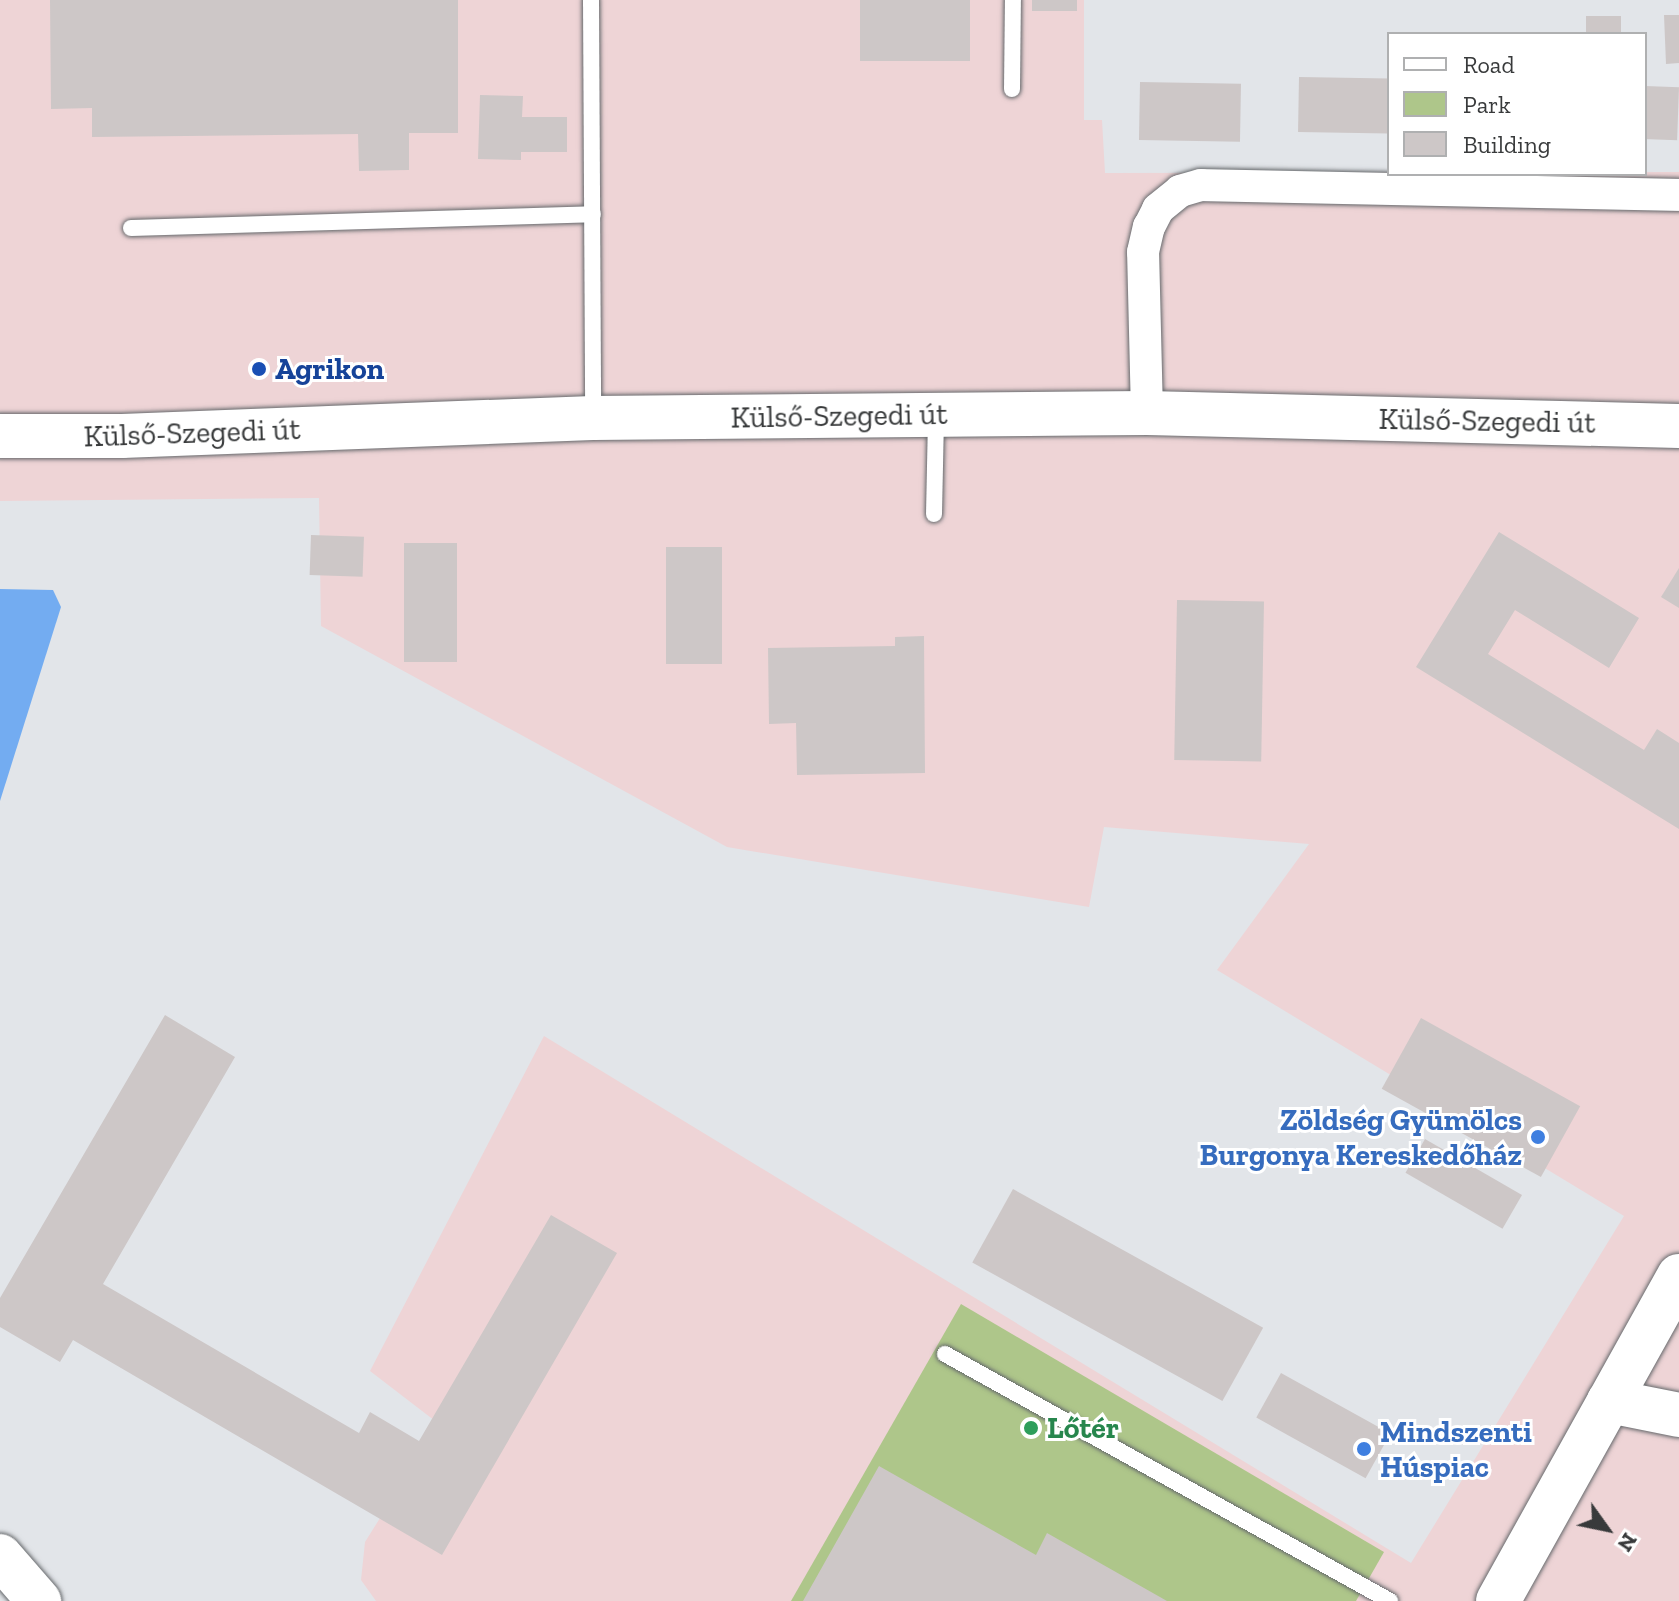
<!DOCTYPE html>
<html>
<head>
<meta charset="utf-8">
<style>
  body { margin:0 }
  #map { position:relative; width:1679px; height:1601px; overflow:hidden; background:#e2e5e9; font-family:"Zilla Slab",serif }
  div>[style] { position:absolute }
  .industrial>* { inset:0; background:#eed4d6 }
  .green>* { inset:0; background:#aec68a }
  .water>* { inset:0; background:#73acf1 }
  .building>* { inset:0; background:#cdc7c7; transform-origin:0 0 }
  .roads { filter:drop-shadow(0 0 2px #66696c) drop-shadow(0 0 2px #66696c) }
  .lane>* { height:16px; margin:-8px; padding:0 8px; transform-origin:8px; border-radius:8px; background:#fff }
  .street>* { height:32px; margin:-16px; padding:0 16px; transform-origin:16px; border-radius:16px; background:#fff }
  .secondary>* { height:44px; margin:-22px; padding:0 22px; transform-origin:22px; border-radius:22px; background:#fff }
  .primary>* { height:44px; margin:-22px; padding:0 22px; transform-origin:22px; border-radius:22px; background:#fff }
  .dots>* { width:22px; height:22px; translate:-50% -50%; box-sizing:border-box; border:4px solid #fff; border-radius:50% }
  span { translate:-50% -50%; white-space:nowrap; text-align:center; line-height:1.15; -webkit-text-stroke:6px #fff; paint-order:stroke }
  .transit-label { font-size:30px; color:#164399; font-weight:700 }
  .left { translate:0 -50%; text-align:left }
  .street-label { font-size:30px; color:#383a3b }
  .shop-label { font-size:30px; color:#366cbe; font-weight:700 }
  .right { translate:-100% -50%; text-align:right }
  .leisure-label { font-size:30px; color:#27864d; font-weight:700 }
  .legend { position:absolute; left:1387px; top:32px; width:260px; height:144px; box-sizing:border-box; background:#fff; border:2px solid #afb0b1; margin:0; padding:10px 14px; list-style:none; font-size:24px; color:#383a3b }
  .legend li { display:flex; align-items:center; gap:16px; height:40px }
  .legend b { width:40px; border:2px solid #afb0b1 }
  .north { position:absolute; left:1567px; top:1489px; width:80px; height:80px; -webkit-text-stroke:6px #fff; paint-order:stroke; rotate:123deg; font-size:22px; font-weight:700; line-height:32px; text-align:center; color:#383a3b }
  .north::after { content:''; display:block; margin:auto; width:28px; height:36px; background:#383a3b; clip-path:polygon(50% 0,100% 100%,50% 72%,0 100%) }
</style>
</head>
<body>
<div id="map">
  <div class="industrial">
    <div style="clip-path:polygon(0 0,1084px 0,1084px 120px,1102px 120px,1105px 173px,1679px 172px,1679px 1601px,376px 1601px,361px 1580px,365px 1542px,439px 1424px,370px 1371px,544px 1036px,1411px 1563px,1624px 1216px,1217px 970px,1309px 844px,1104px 827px,1089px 907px,727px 847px,321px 626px,319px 498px,0 501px)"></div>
  </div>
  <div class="green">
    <div style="clip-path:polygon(961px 1304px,1384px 1552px,1356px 1601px,791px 1601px)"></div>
  </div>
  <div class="water">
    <div style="clip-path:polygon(0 589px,53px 590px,61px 607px,0 801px)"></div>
  </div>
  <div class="building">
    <div style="clip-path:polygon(50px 0,458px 0,458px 133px,409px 133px,409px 170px,359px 171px,358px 134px,92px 137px,92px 108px,51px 109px)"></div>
    <div style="left:860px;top:0;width:110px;height:61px"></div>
    <div style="left:1032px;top:0;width:45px;height:11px"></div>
    <div style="clip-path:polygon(1664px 15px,1679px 15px,1679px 63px,1666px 64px)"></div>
    <div style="left:1586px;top:16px;width:35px;height:18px"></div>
    <div style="left:1299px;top:77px;width:90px;height:55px;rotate:1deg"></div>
    <div style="left:1140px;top:82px;width:101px;height:58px;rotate:1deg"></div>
    <div style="left:1645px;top:86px;width:34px;height:53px;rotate:2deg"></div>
    <div style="clip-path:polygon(480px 95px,523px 96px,522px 117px,567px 117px,567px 152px,521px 152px,521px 160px,478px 159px)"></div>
    <div style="clip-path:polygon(1499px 532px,1639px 618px,1609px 668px,1515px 610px,1488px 654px,1644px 750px,1657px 729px,1679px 743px,1679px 829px,1416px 667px)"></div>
    <div style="left:311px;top:535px;width:53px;height:40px;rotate:2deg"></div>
    <div style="left:404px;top:543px;width:53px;height:119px"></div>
    <div style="left:666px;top:547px;width:56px;height:117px"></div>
    <div style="clip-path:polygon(1679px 568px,1679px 608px,1661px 597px)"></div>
    <div style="left:1177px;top:600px;width:87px;height:160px;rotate:1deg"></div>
    <div style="clip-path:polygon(924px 636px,925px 773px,797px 775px,796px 723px,769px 724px,768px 648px,895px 646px,895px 637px)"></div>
    <div style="clip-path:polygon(165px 1015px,235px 1057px,103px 1284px,359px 1433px,370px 1412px,419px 1441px,551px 1215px,617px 1253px,442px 1555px,73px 1340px,60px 1362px,0 1327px,0 1298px)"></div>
    <div style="left:1421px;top:1018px;width:182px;height:81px;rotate:29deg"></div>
    <div style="left:1425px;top:1139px;width:112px;height:39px;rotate:30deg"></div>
    <div style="left:1013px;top:1189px;width:286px;height:84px;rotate:29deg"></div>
    <div style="left:1281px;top:1373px;width:125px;height:51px;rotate:29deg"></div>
    <div style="clip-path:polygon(879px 1466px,1036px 1555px,1047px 1533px,1167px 1601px,803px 1601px)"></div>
  </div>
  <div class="roads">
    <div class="lane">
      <div style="left:591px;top:0;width:417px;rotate:89.7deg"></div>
      <div style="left:1012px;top:89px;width:89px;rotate:-89.4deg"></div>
      <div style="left:131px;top:228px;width:462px;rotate:-1.7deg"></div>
      <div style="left:934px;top:514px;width:98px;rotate:-88.8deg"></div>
      <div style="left:945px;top:1354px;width:509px;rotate:29.03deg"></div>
    </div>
    <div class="street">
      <div style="left:1147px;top:413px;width:161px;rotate:-91.4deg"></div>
      <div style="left:1143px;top:252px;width:26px;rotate:-77deg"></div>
      <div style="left:1149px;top:227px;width:20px;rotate:-63deg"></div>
      <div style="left:1158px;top:209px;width:28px;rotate:-39deg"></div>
      <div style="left:1180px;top:191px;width:22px;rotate:-16deg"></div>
      <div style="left:1201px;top:185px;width:478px;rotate:1.2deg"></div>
    </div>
    <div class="secondary">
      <div style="left:0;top:436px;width:122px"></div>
      <div style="left:122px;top:436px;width:471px;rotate:-2.2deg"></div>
      <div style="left:593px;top:418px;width:554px;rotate:-0.52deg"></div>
      <div style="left:1147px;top:413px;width:532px;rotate:1.4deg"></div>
      <div style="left:1609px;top:1401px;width:71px;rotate:11.3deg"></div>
      <div style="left:1498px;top:1601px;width:372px;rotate:-60.9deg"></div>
    </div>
    <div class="primary">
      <div style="left:0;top:1556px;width:60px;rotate:49.1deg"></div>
    </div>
  </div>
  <div class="dots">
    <div style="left:259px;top:369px;background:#1a4fb4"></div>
    <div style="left:1538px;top:1137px;background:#3f7fe0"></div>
    <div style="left:1031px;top:1428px;background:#2e9e5b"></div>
    <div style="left:1364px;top:1449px;background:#3f7fe0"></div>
  </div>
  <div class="transit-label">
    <span class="left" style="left:275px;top:369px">Agrikon</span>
  </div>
  <div class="street-label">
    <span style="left:839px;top:416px;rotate:-1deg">Külső-Szegedi út</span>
    <span style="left:1487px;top:421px;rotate:1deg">Külső-Szegedi út</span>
    <span style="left:192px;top:433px;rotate:-2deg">Külső-Szegedi út</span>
  </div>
  <div class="shop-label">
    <span class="right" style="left:1522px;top:1137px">Zöldség Gyümölcs<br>Burgonya Kereskedőház</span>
    <span class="left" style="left:1380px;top:1449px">Mindszenti<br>Húspiac</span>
  </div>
  <div class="leisure-label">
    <span class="left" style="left:1047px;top:1428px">Lőtér</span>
  </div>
  <ul class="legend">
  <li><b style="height:10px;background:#fff"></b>Road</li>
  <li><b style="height:22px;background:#aec68a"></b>Park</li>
  <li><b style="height:22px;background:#cdc7c7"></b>Building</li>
  </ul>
  <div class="north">N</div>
</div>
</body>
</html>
